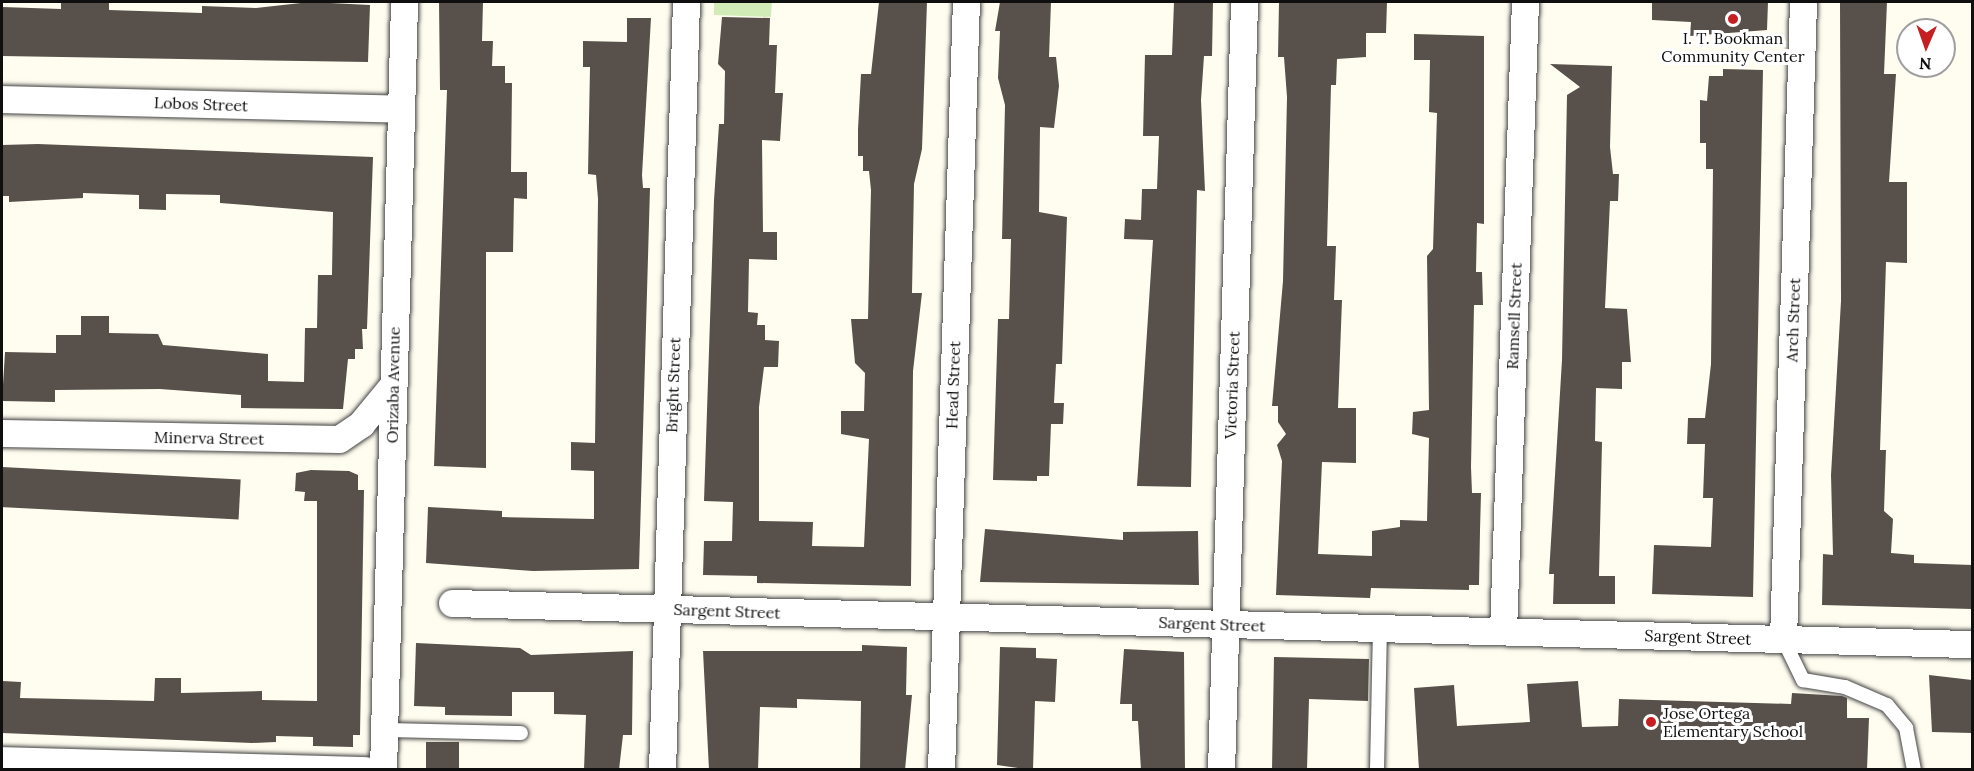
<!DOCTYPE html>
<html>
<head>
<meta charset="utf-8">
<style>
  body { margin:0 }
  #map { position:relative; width:1974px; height:771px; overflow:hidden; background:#fffdf0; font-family:Lora,serif }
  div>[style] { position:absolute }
  .green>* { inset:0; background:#d1ecb7 }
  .building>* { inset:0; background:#58504a; transform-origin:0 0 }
  .roads { filter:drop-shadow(0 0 2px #424242) drop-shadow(0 0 2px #424242) }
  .lane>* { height:14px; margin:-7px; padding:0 7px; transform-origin:7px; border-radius:7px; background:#fff }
  .street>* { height:27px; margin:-13.5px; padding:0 13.5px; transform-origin:13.5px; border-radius:13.5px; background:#fff }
  .dots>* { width:16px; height:16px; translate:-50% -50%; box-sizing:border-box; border:3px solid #fff; border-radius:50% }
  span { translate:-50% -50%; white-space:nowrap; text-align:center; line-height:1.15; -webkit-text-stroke:6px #fff; paint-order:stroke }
  .poi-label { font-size:16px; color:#0f0f0f }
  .left { translate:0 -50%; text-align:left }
  .street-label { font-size:16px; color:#0f0f0f }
  .frame { position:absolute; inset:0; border:3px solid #0f0f0f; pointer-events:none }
  .north { position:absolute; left:1896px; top:18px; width:60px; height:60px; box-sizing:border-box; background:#fff; border:2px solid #9f9f9f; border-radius:50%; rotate:182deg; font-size:16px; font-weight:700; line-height:24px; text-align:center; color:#0f0f0f }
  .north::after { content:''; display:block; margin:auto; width:21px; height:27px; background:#c61f22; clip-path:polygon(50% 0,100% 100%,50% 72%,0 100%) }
</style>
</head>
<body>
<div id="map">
  <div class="green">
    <div style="clip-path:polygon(714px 2px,772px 2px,771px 17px,714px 15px)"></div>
  </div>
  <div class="building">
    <div style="clip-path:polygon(61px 2px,109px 2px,109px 10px,202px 13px,202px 6px,256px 8px,310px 2px,370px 5px,368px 62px,2px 56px,2px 7px,61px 9px)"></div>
    <div style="clip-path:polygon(439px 2px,483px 2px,482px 41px,493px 41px,492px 66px,505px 66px,505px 83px,512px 83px,511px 172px,527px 172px,527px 199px,514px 198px,513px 252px,486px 252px,486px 468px,434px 466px,447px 90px,440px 90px)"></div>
    <div style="clip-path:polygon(879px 2px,927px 2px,922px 149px,914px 184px,912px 293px,922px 293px,913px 371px,911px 586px,757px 583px,757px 576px,703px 575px,704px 541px,732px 541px,733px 502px,704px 501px,714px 200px,719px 124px,724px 124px,725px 71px,718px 64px,722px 17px,770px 18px,769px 45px,777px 45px,775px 93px,783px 93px,780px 141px,762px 140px,763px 232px,777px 232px,777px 260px,749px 259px,748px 312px,758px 313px,757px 325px,765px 325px,765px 340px,779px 341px,778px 367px,764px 367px,759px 407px,759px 521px,813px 522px,812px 546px,864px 547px,869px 439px,841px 434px,841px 411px,864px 411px,865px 373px,855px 363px,851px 319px,868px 319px,871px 190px,869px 171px,863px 171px,863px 156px,858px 156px,858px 129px,861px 74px,871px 74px)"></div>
    <div style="clip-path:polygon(1000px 2px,1051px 2px,1049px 57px,1056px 57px,1059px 86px,1054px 128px,1040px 127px,1039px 212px,1067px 217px,1062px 364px,1056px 364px,1054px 403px,1064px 403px,1063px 424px,1051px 424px,1049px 476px,1037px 476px,1037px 481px,993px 480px,998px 319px,1009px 319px,1010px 283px,1011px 239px,1002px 239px,1005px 105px,998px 78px,1000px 31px,995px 31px)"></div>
    <div style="clip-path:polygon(1174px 2px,1213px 2px,1212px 56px,1204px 56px,1201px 100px,1205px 191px,1197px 190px,1191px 487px,1137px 486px,1153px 240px,1124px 239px,1125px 219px,1141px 220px,1142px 189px,1157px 189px,1159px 136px,1143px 136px,1145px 55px,1172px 55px)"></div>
    <div style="clip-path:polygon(1279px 2px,1387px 2px,1386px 33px,1366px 33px,1366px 57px,1337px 59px,1336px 85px,1331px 85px,1327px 246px,1336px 246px,1334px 300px,1342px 300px,1338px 408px,1356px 408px,1356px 463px,1322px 462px,1318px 554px,1372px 556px,1372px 531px,1400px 527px,1400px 520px,1427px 521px,1429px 438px,1412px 434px,1413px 412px,1429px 410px,1427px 256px,1433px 249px,1437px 113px,1429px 112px,1430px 60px,1414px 60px,1414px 34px,1484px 36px,1484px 224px,1477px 223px,1476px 272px,1482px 272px,1483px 305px,1474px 305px,1471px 467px,1472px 493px,1481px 493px,1480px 531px,1479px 585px,1469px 585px,1469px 590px,1371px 588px,1370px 598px,1276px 595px,1282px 461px,1277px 445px,1286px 434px,1278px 422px,1278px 406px,1272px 406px,1283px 281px,1287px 97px,1284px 57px,1278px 57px)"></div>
    <div style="clip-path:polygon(1652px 2px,1768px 2px,1767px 30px,1690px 36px,1691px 22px,1652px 20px)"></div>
    <div style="clip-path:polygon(1840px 2px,1887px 2px,1884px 74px,1896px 74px,1889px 182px,1907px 182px,1907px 263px,1886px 262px,1880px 450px,1886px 450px,1884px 511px,1893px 519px,1891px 553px,1914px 555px,1914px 563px,1972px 565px,1972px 609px,1822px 605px,1823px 554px,1833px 555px,1831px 475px,1841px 301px)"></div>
    <div style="clip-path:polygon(627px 18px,651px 18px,642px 175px,643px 188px,650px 188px,639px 569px,533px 571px,426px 563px,428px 507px,502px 511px,502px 517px,594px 519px,594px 471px,571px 470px,571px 442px,595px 443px,598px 199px,596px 175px,588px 174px,590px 67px,583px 67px,583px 41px,627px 42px)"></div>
    <div style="clip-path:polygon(1550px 64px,1612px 66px,1610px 147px,1613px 174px,1619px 174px,1618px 201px,1610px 201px,1605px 308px,1627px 309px,1631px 362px,1622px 362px,1622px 389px,1596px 388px,1595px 441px,1602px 442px,1599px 576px,1615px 576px,1615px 604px,1553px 604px,1554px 574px,1549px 574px,1562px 360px,1567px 95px,1580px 87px)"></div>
    <div style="clip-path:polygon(1723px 69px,1763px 70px,1753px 597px,1652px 594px,1654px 545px,1711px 547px,1713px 498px,1703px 498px,1705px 444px,1687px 444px,1688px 418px,1705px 418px,1711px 364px,1713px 169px,1706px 169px,1706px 143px,1700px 143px,1700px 100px,1707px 101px,1709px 76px,1723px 76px)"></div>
    <div style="clip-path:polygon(38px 144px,373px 157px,367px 329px,362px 329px,363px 349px,355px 349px,355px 359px,348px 359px,343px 409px,241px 408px,241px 395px,160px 389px,55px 390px,55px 402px,2px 401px,5px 352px,56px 353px,56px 335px,81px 335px,81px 316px,109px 316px,109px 333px,158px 334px,163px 345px,268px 354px,268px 381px,304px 382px,305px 328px,317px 328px,318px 275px,332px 275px,333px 212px,220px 203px,220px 195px,166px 194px,166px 210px,139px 209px,139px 195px,83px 193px,83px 198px,9px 202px,9px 196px,2px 196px,2px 145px)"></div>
    <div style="left:2px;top:467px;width:239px;height:40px;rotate:3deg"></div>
    <div style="clip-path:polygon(311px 470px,349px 471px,358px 475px,358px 490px,364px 490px,360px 735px,353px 735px,353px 747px,313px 746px,313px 737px,276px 736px,276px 742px,252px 743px,2px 733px,2px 681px,21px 682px,20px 698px,154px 701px,155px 678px,181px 678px,181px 693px,262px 691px,262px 700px,317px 701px,317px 501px,304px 501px,305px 492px,295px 491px,296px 473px)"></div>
    <div style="clip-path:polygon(985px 529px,1123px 540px,1123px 532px,1198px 531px,1199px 585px,980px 582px)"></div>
    <div style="clip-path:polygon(416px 643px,520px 648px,531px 655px,633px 651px,632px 735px,623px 735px,619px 770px,584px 770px,586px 715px,554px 714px,554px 692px,512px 692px,512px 716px,445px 715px,445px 707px,414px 706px)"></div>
    <div style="clip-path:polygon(862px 645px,907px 647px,906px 695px,912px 695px,905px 770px,860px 770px,861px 701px,797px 699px,797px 708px,760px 707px,758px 770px,709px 770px,703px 651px,862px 651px)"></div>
    <div style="clip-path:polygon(1000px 647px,1036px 648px,1036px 658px,1057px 659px,1055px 702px,1035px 701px,1033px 770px,997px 765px)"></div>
    <div style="clip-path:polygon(1124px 649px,1184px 652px,1185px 770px,1141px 770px,1138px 721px,1132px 721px,1132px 704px,1120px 704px)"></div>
    <div style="clip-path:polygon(1274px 657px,1369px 659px,1368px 701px,1309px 699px,1307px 770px,1272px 770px)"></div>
    <div style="clip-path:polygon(1929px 675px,1972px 680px,1972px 733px,1932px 732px)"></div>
    <div style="clip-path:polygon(1578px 681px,1582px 727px,1618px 726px,1619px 699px,1791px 704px,1792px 693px,1842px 696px,1847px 698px,1847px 718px,1869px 718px,1867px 770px,1419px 770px,1414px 688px,1454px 685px,1457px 726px,1530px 722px,1527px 684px)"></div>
    <div style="left:426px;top:742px;width:33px;height:28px"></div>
  </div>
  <div class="roads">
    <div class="lane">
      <div style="left:1783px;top:639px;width:46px;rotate:64deg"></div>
      <div style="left:1803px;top:680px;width:43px;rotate:9.5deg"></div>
      <div style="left:1845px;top:687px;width:46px;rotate:23.2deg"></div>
      <div style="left:1887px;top:705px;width:30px;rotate:50deg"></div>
      <div style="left:1906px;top:728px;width:43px;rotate:79.2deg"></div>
      <div style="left:384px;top:730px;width:137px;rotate:1.3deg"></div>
      <div style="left:1377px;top:770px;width:142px;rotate:-88.8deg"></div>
    </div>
    <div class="street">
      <div style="left:2px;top:99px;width:398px;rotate:1.4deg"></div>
      <div style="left:2px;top:433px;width:337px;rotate:1deg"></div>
      <div style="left:339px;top:439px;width:27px;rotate:-34deg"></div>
      <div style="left:361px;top:424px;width:50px;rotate:-50.6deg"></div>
      <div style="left:452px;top:603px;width:1521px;rotate:1.55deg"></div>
      <div style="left:1503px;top:631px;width:629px;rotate:-88deg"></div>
      <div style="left:1783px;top:639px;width:637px;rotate:-88.2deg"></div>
      <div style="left:2px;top:760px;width:363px;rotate:1.6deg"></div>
      <div style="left:383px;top:770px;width:768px;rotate:-88.43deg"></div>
      <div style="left:662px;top:770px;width:768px;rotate:-88.21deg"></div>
      <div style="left:941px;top:770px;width:768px;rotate:-88.14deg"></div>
      <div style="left:1221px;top:770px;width:768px;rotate:-88.28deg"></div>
    </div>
  </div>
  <div class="dots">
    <div style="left:1733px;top:19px;background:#c61f22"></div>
    <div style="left:1651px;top:722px;background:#c61f22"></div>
  </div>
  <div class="poi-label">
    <span style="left:1733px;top:47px">I. T. Bookman<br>Community Center</span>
    <span class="left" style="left:1663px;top:722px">Jose Ortega<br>Elementary School</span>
  </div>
  <div class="street-label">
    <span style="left:201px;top:104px;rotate:2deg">Lobos Street</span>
    <span style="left:1514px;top:316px;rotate:-88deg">Ramsell Street</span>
    <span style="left:1793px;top:320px;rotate:-88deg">Arch Street</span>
    <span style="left:393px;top:385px;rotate:-89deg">Orizaba Avenue</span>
    <span style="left:673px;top:385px;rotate:-88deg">Bright Street</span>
    <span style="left:953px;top:385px;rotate:-88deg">Head Street</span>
    <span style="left:1232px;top:385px;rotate:-88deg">Victoria Street</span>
    <span style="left:209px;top:438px;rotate:1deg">Minerva Street</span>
    <span style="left:727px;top:611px;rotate:2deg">Sargent Street</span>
    <span style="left:1212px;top:624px;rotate:2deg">Sargent Street</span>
    <span style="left:1698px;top:637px;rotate:2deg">Sargent Street</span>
  </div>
  <div class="frame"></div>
  <div class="north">N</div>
</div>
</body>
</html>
